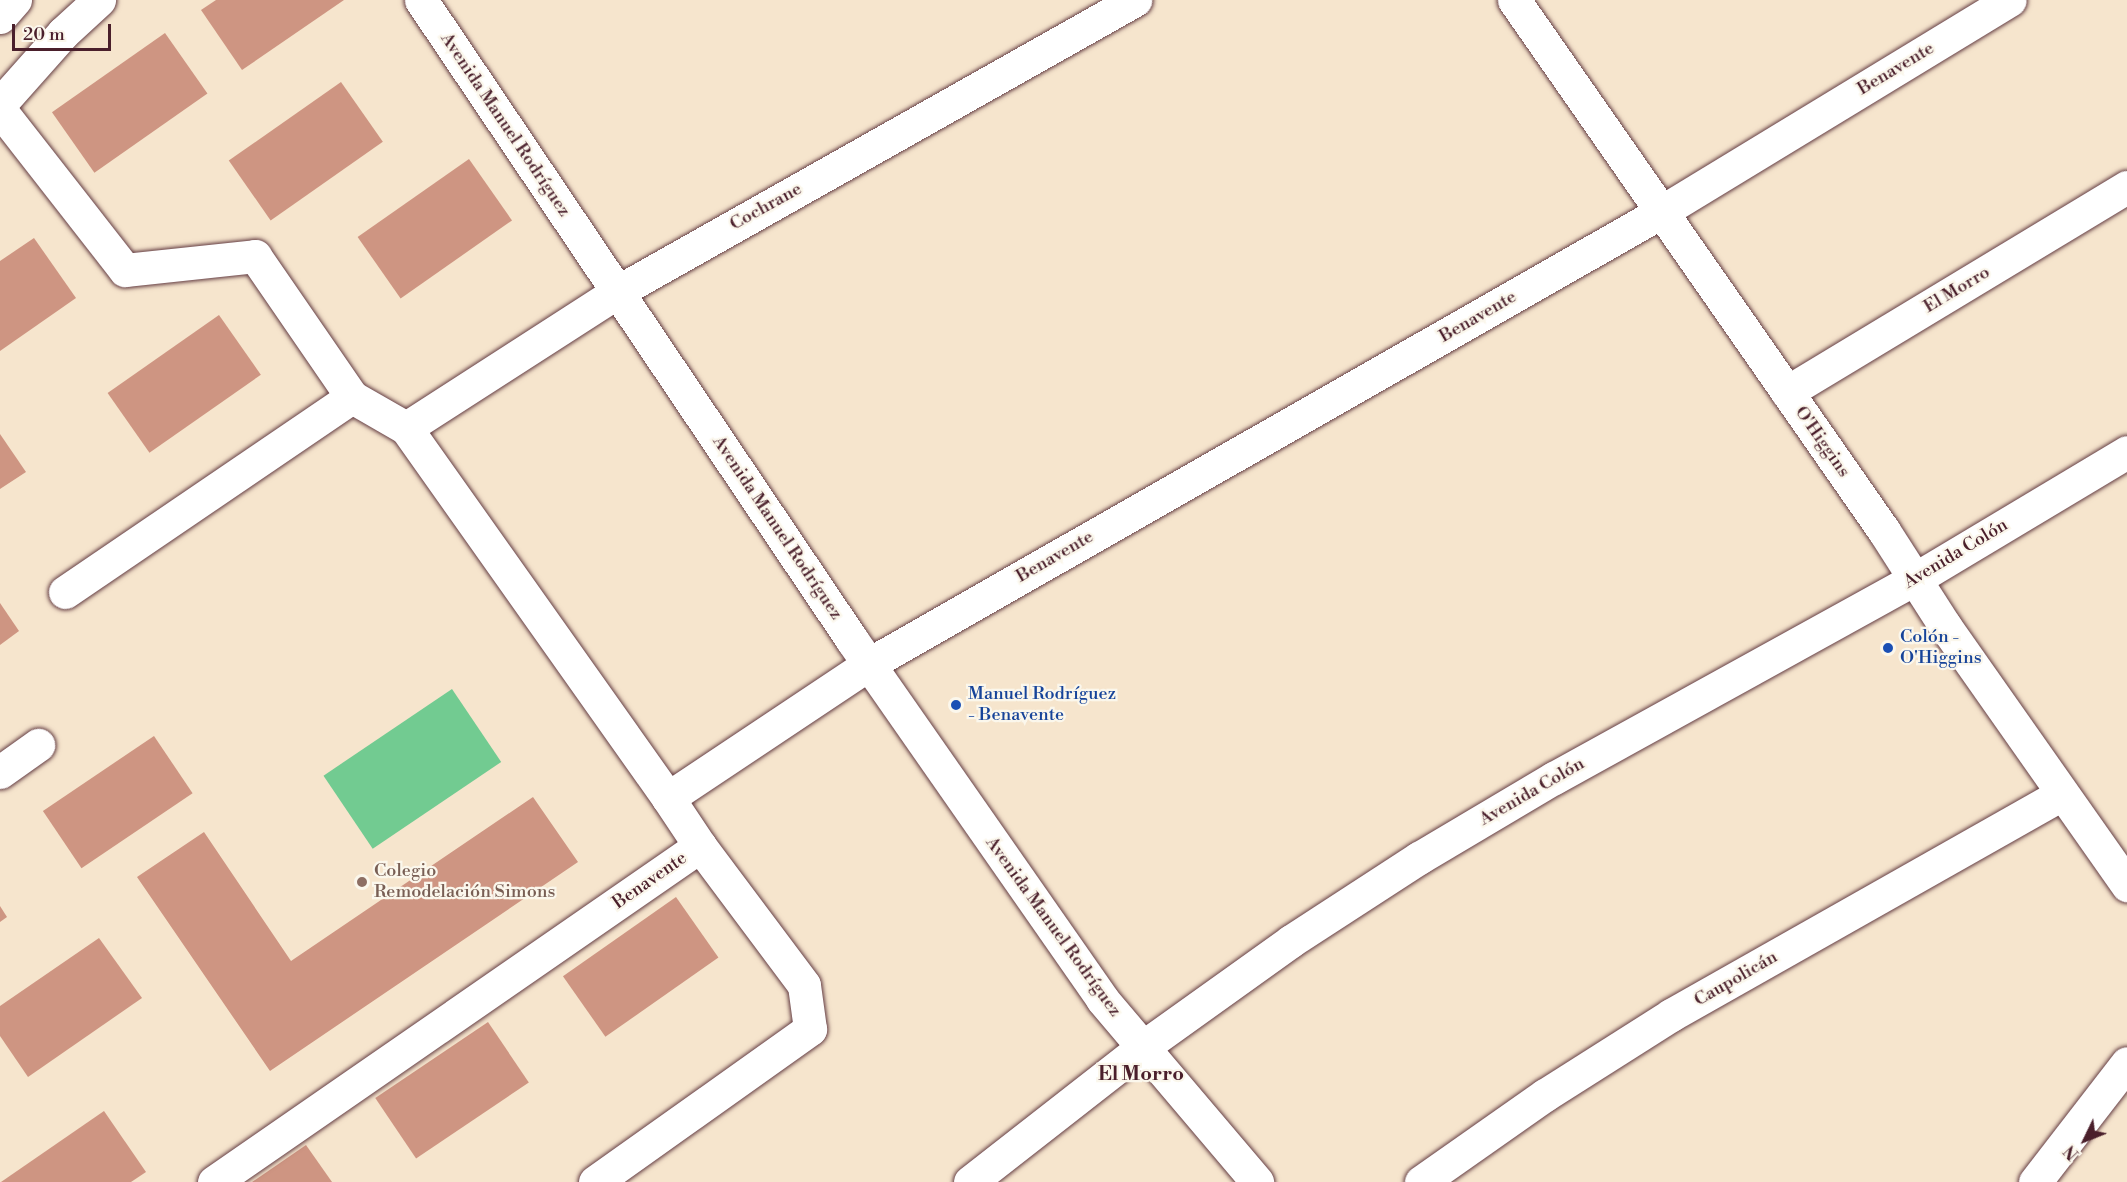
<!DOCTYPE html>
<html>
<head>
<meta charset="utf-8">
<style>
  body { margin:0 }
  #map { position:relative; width:2127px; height:1182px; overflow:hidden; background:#f6e5cd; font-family:"Libre Bodoni",serif }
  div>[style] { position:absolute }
  .green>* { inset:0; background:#72cb91; transform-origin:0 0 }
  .building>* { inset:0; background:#ce9582; transform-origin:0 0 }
  .roads { filter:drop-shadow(0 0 2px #643d43) drop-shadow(0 0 2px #643d43) }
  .minor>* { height:33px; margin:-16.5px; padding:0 16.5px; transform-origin:16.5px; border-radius:16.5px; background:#fff }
  .major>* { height:33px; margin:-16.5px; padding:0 16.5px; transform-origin:16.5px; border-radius:16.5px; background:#fff }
  .dots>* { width:16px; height:16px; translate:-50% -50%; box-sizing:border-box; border:3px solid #fbf7ec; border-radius:50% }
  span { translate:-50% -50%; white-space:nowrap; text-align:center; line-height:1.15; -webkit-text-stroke:4.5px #fbf7ec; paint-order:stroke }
  .street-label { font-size:18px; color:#4a1f2b }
  .transit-label { font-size:18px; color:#164399 }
  .left { translate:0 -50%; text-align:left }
  .education-label { font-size:18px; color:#785e54 }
  .neighbourhood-label { font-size:20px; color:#4a1f2b; font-weight:700 }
  .north { position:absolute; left:2055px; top:1110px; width:60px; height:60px; -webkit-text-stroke:4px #fbf7ec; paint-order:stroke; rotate:227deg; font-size:16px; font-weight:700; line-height:24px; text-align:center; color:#4a1f2b }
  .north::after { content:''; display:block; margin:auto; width:21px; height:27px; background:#4a1f2b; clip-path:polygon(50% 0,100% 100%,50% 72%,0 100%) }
  .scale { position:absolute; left:12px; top:24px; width:99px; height:27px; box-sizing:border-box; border:3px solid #4a1f2b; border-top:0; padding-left:8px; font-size:18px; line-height:21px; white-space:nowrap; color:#4a1f2b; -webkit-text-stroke:4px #fbf7ec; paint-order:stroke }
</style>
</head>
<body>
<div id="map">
  <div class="green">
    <div style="left:452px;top:689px;width:88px;height:155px;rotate:56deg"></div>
  </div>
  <div class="building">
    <div style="clip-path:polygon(216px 0,344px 0,242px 70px,201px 10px)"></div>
    <div style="left:165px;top:33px;width:74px;height:138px;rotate:55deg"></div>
    <div style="left:341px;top:82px;width:73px;height:137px;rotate:55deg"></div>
    <div style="left:469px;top:159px;width:75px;height:136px;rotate:55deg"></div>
    <div style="clip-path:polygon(34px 238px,76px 298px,0 351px,0 261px)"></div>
    <div style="left:219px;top:315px;width:73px;height:136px;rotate:55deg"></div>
    <div style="clip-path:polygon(0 434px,26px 472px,0 489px)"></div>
    <div style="clip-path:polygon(0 603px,19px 631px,0 645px)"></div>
    <div style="left:154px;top:736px;width:69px;height:134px;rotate:56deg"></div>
    <div style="clip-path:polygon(533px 797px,578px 862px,270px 1071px,137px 877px,204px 832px,291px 961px)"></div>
    <div style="left:676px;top:897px;width:74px;height:138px;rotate:55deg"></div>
    <div style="clip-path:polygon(0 906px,7px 917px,0 922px)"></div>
    <div style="clip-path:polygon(99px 938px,142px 998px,28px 1077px,0 1036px,0 1006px)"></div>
    <div style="left:488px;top:1022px;width:73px;height:136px;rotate:56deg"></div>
    <div style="clip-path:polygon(104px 1111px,146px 1172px,131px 1182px,1px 1182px)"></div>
    <div style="clip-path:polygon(306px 1145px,332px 1182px,252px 1182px)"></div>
  </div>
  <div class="roads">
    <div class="minor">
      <div style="left:421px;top:0;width:772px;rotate:56.04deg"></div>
      <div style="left:852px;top:640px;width:437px;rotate:55.1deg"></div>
      <div style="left:1102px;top:999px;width:240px;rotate:49.7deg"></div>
      <div style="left:1514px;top:0;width:647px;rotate:55.13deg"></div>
      <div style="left:1884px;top:531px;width:113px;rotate:57.3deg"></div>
      <div style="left:1945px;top:626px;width:317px;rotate:54.9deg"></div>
      <div style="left:0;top:110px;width:203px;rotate:52deg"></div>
      <div style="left:125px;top:270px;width:131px;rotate:-6.1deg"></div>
      <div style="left:255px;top:256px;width:171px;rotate:55.5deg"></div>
      <div style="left:352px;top:397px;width:62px;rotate:29.9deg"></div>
      <div style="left:406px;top:428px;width:453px;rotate:54.7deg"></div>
      <div style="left:1787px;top:392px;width:397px;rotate:-31.1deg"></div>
      <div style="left:406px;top:428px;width:251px;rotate:-32.8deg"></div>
      <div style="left:617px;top:292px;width:595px;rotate:-29.41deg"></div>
      <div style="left:65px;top:592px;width:347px;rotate:-34.2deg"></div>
      <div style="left:0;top:772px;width:47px;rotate:-35.4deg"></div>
      <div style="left:214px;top:1182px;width:591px;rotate:-34.66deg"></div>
      <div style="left:700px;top:846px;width:58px;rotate:-123.7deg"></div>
      <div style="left:668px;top:798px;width:242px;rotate:-33.7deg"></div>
      <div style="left:869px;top:664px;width:912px;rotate:-29.71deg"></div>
      <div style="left:1661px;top:212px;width:408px;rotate:-31.3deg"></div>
      <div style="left:595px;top:1182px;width:264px;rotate:-35.4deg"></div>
      <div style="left:810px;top:1029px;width:44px;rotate:-97.8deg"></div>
      <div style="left:804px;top:985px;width:174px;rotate:-126.8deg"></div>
      <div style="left:1421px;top:1182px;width:151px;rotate:-35.1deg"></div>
      <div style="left:1545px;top:1095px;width:149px;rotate:-32.4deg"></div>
      <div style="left:1671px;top:1015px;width:448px;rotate:-29.5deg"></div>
      <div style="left:2035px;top:1182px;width:150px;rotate:-52.3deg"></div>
    </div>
    <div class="major">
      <div style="left:0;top:17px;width:23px;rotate:-49deg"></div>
      <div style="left:0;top:104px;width:95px;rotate:-48.4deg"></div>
      <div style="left:63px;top:33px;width:49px;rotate:-42.5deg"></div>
      <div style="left:970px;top:1182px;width:219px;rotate:-38deg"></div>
      <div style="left:1143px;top:1047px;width:182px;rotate:-35.6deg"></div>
      <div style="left:1291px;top:941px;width:153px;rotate:-33deg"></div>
      <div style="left:1419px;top:858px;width:157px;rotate:-30.7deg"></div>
      <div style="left:1554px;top:778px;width:412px;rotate:-28.9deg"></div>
      <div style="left:1915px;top:579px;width:247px;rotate:-30.9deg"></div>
    </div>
  </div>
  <div class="dots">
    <div style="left:1888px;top:648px;background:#1a4fb4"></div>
    <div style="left:956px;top:705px;background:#1a4fb4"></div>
    <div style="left:362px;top:882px;background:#8d6e63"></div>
  </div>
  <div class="street-label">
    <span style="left:1896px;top:69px;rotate:-31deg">Benavente</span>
    <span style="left:505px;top:125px;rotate:56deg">Avenida Manuel Rodríguez</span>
    <span style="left:766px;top:207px;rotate:-29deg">Cochrane</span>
    <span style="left:1957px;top:290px;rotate:-31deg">El Morro</span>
    <span style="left:1478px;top:317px;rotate:-30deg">Benavente</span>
    <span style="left:1822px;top:442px;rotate:55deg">O'Higgins</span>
    <span style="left:777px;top:528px;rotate:56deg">Avenida Manuel Rodríguez</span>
    <span style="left:1956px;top:554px;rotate:-31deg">Avenida Colón</span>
    <span style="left:1055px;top:557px;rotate:-30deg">Benavente</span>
    <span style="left:1532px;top:792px;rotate:-30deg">Avenida Colón</span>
    <span style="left:650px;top:881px;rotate:-35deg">Benavente</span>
    <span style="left:1053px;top:927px;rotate:54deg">Avenida Manuel Rodríguez</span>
    <span style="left:1736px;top:979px;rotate:-30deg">Caupolicán</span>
  </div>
  <div class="transit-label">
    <span class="left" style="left:1900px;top:648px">Colón -<br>O'Higgins</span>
    <span class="left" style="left:968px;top:705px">Manuel Rodríguez<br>- Benavente</span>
  </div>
  <div class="education-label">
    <span class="left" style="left:374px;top:882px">Colegio<br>Remodelación Simons</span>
  </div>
  <div class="neighbourhood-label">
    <span style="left:1141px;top:1074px">El Morro</span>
  </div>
  <div class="north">N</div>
  <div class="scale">20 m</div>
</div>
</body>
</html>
